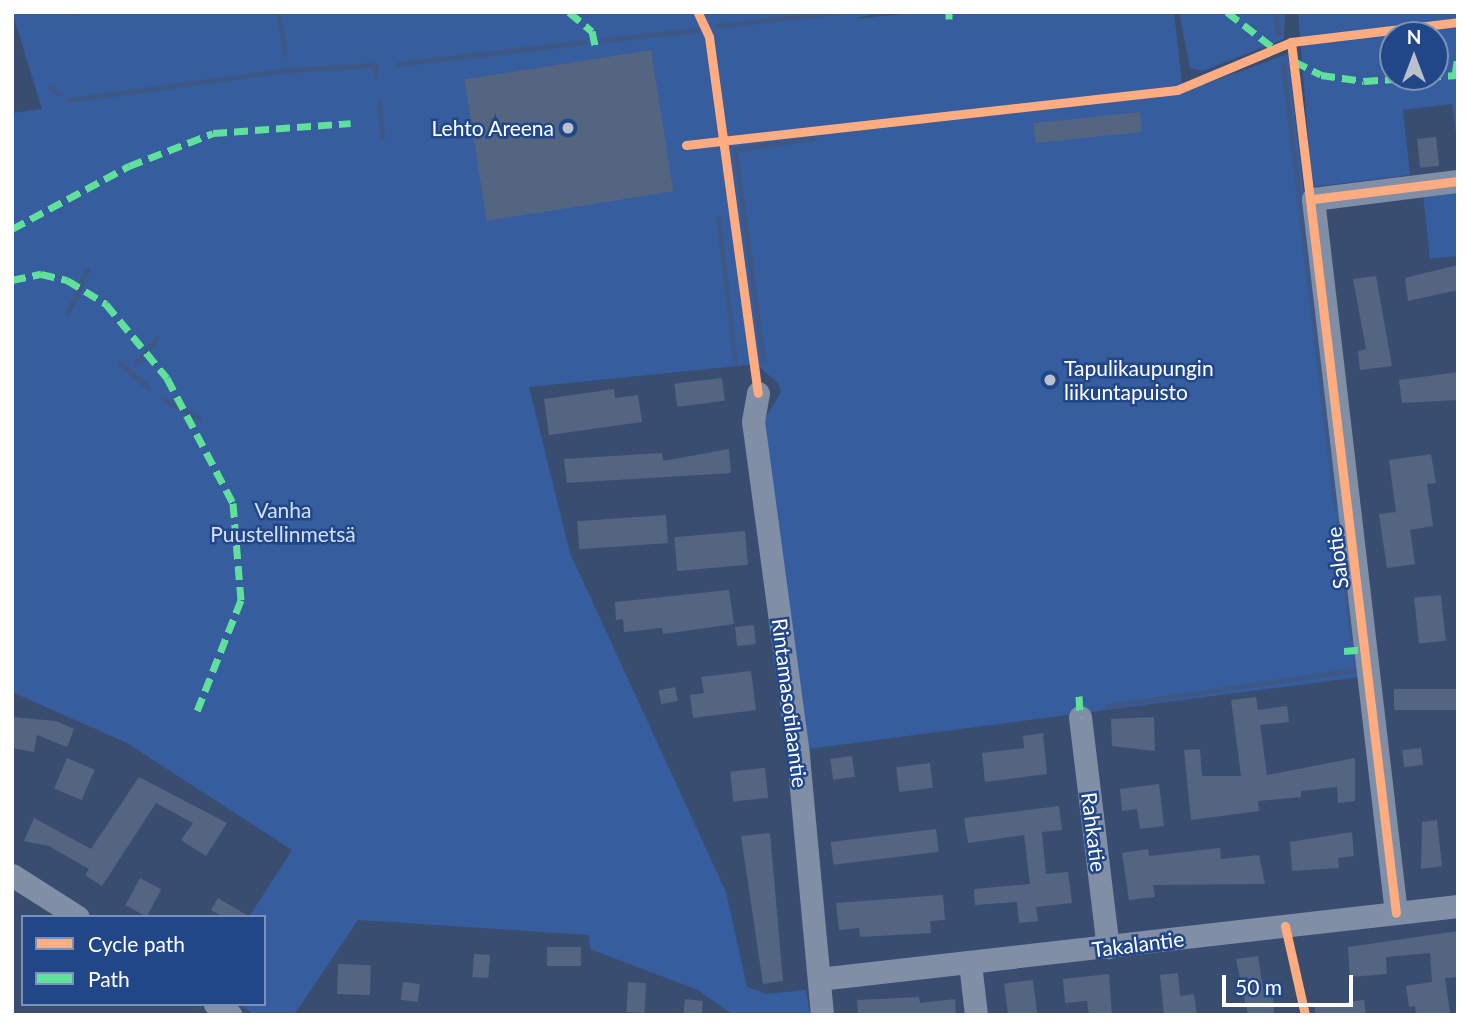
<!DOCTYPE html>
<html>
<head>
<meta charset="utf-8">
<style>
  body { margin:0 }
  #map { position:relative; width:1470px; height:1027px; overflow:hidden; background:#394d71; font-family:Lato,sans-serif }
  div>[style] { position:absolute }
  .green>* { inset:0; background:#365d9e }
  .stream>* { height:5px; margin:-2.5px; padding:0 2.5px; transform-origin:2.5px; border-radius:2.5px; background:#3e5886 }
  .building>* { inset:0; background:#546582; transform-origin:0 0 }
  .minor>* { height:23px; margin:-11.5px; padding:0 11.5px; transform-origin:11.5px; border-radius:11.5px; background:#808ea6 }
  .quiet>* { height:7px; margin-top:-3.5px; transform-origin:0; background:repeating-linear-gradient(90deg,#60e19b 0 14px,transparent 0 21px) }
  .cycleway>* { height:9px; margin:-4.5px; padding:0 4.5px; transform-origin:4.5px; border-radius:4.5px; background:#ffac80 }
  .dots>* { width:19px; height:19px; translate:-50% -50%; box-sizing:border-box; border:4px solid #224788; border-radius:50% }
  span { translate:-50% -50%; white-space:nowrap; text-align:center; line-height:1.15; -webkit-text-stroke:5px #224788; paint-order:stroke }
  .poi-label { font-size:21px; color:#fff }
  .right { translate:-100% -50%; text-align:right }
  .left { translate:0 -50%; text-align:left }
  .park-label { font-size:21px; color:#d1e0f7 }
  .street-label { font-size:21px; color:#fff }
  .frame { position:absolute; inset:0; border:14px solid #fff; pointer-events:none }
  .legend { position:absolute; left:21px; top:915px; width:245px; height:91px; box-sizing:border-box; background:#224788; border:2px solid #7a91b8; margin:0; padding:9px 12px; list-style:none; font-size:21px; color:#fff }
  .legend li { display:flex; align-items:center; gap:14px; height:35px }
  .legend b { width:35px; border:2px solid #7a91b8 }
  .north { position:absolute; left:1379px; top:21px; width:70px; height:70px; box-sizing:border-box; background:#224788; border:2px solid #7a91b8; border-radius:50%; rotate:0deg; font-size:19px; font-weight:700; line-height:28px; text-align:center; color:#fff }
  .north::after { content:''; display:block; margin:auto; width:24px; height:32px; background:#bac1cd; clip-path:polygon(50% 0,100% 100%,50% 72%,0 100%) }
  .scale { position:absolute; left:1222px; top:975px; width:131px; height:32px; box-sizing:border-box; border:4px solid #fff; border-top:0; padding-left:9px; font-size:21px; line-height:24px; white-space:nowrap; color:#fff; -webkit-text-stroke:5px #224788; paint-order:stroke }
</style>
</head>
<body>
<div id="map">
  <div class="green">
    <div style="clip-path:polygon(12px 12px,884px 12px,853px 19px,924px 12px,1174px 12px,1183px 92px,1288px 54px,1359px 677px,808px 749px,764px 420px,781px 392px,778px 383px,756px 364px,529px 387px,570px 553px,726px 892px,747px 987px,767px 994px,806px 990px,810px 1015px,733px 1015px,698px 990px,590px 949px,589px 935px,358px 920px,294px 1015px,255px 1015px,239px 1004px,264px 1004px,264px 917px,249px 917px,292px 850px,127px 743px,12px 692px,12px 113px,42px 109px)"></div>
    <div style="clip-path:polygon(1179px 12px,1285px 12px,1284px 39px,1203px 71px,1190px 68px)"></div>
    <div style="clip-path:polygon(evenodd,1298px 12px,1458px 12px,1458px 148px,1452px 104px,1403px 110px,1410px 175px,1312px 187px,1298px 12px,1393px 35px,1435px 35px,1435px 77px,1393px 77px,1393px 35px)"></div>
    <div style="clip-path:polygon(1458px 190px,1458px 256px,1430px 259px,1423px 194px)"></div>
  </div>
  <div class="stream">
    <div style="left:278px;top:12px;width:43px;rotate:80.5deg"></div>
    <div style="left:1276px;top:12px;width:23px;rotate:85deg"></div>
    <div style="left:72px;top:13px;width:4px;rotate:-14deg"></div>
    <div style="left:717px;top:26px;width:120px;rotate:-6.7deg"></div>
    <div style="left:603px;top:40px;width:95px;rotate:-6.1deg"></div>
    <div style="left:398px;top:64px;width:188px;rotate:-6.7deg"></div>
    <div style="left:1283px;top:65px;width:446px;rotate:83.2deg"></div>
    <div style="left:375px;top:66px;width:10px;rotate:84deg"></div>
    <div style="left:50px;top:87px;width:10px;rotate:37deg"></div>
    <div style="left:69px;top:100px;width:222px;rotate:-7.8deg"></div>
    <div style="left:289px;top:70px;width:88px;rotate:-3.3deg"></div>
    <div style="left:379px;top:102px;width:35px;rotate:85deg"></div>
    <div style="left:718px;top:217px;width:146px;rotate:83.3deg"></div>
    <div style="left:68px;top:312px;width:47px;rotate:-65.1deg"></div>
    <div style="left:763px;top:359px;width:212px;rotate:-97.6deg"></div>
    <div style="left:735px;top:149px;width:80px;rotate:-7.9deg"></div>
    <div style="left:119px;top:363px;width:38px;rotate:40deg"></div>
    <div style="left:136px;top:363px;width:33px;rotate:-49deg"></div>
    <div style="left:164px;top:400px;width:39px;rotate:27deg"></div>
    <div style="left:1338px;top:523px;width:117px;rotate:83.1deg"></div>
    <div style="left:1108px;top:706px;width:250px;rotate:-8.3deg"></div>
  </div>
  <div class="building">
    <div style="left:651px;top:50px;width:143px;height:189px;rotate:81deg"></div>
    <div style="left:1140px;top:112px;width:20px;height:107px;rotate:84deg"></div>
    <div style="left:1436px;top:137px;width:29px;height:19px;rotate:84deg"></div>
    <div style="clip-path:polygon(1458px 265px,1458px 290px,1408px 301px,1405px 278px)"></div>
    <div style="clip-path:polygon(1376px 276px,1392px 366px,1360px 370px,1358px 351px,1366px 349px,1353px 279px)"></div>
    <div style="clip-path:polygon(1458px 372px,1458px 400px,1402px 403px,1399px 380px)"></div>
    <div style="left:722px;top:378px;width:23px;height:48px;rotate:83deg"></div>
    <div style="clip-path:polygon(614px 389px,615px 398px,638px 395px,642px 422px,549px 435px,544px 399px)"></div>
    <div style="clip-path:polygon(729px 449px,731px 473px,567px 483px,564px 459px,662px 453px,663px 461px)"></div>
    <div style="clip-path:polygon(1431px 454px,1436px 483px,1427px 484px,1433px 526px,1410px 530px,1415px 564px,1387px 568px,1379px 514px,1396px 512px,1389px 460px)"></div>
    <div style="left:666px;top:515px;width:28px;height:89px;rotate:86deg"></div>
    <div style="left:745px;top:531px;width:34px;height:71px;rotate:85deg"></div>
    <div style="clip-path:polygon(729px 590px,734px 624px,663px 634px,662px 628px,624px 632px,623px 619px,616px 620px,615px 602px)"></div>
    <div style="left:1441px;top:595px;width:46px;height:27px;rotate:84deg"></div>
    <div style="left:754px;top:625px;width:19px;height:19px;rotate:84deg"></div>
    <div style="clip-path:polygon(751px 671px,756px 710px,693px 718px,690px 695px,704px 693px,701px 677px)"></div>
    <div style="left:675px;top:687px;width:14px;height:17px;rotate:78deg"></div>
    <div style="left:1458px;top:689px;width:21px;height:64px;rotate:90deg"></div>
    <div style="clip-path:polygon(1256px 697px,1258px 710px,1287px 706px,1289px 722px,1260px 725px,1267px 775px,1355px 758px,1355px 801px,1338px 803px,1337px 787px,1301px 791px,1301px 797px,1258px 801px,1259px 811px,1191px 820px,1184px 750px,1200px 749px,1202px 776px,1241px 776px,1231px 700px)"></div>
    <div style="clip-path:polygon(12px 717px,56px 721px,74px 729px,67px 747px,37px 735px,34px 752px,12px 748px)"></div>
    <div style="clip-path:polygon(1154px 717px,1155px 751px,1112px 746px,1111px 719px)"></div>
    <div style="clip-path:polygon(1043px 733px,1047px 774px,985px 782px,982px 753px,1024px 748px,1023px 736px)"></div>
    <div style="left:1421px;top:748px;width:17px;height:19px;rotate:83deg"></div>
    <div style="left:852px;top:756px;width:21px;height:22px;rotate:82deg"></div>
    <div style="left:67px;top:758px;width:30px;height:33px;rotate:23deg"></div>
    <div style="left:930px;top:763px;width:25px;height:34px;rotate:83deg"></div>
    <div style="left:765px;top:768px;width:30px;height:35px;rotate:84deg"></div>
    <div style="clip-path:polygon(139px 777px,227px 823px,206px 856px,181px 840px,193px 823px,156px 803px,102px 886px,85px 875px,89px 869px,49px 846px,24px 841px,34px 818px,91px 849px)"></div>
    <div style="clip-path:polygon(1159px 784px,1164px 826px,1140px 829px,1137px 809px,1122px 811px,1120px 789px)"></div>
    <div style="clip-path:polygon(1059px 806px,1062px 830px,1042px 832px,1046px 874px,1068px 872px,1072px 903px,1036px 907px,1038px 921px,1019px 923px,1017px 902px,975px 905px,974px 889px,1030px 884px,1024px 835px,968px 843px,964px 818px)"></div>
    <div style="clip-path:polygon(1437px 820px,1442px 866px,1421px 869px,1422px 822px)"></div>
    <div style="left:936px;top:829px;width:23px;height:106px;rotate:83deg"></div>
    <div style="clip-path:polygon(1352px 832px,1354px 856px,1338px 858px,1339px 868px,1292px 871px,1290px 842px)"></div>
    <div style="clip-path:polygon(770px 833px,783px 981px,763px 984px,741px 836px)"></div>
    <div style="clip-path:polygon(1220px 848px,1221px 859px,1259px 855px,1265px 884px,1153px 885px,1155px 897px,1129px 900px,1122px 853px,1148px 849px,1149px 856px)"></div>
    <div style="left:140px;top:878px;width:24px;height:31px;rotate:28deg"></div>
    <div style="clip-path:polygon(943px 895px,945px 920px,930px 921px,931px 933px,860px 937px,859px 928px,839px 930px,836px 903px)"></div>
    <div style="clip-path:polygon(218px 898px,250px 917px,223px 917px,211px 910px)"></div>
    <div style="clip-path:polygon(1458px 931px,1458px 977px,1445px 978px,1450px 1013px,1416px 1015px,1415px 1006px,1409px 1007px,1406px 986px,1432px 982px,1430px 953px,1386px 957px,1387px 974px,1350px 977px,1348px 947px)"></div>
    <div style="left:547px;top:947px;width:34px;height:19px"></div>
    <div style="left:474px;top:954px;width:16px;height:23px;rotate:4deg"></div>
    <div style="clip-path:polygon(1258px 956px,1264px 995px,1273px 994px,1274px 1013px,1248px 1015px,1236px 959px)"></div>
    <div style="left:338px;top:964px;width:33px;height:30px;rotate:2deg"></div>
    <div style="clip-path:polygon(1178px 973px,1180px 996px,1194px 994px,1197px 1015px,1164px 1015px,1160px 975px)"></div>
    <div style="clip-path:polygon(1109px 974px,1112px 1015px,1089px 1015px,1087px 1001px,1065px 1003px,1063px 979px)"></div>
    <div style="left:1033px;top:980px;width:35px;height:29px;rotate:83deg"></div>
    <div style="left:403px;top:982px;width:17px;height:18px;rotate:7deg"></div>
    <div style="left:628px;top:982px;width:18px;height:30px;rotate:3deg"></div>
    <div style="clip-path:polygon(919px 997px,920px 1003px,955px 999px,956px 1015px,858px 1015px,857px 1000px)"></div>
    <div style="left:685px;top:999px;width:18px;height:16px;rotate:6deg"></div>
    <div style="clip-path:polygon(1364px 1000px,1366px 1015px,1315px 1015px,1315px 1006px)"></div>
  </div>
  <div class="minor">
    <div style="left:758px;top:393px;width:28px;rotate:100deg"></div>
    <div style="left:753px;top:421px;width:338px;rotate:82.3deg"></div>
    <div style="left:798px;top:756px;width:260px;rotate:84.7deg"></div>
    <div style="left:1080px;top:717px;width:232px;rotate:83.1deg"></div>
    <div style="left:12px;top:875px;width:78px;rotate:32.5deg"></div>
    <div style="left:1396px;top:913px;width:719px;rotate:-96.63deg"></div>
    <div style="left:1313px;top:199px;width:146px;rotate:-7.1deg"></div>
    <div style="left:970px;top:963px;width:52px;rotate:83.4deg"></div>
    <div style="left:819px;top:979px;width:643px;rotate:-6.52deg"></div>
    <div style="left:215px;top:1004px;width:19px;rotate:35deg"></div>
  </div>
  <div class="quiet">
    <div style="left:569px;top:12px;width:30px;rotate:40deg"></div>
    <div style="left:592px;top:31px;width:19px;rotate:78deg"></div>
    <div style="left:949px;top:12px;width:7px;rotate:90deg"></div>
    <div style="left:1227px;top:12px;width:61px;rotate:37.6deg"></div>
    <div style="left:1294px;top:61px;width:30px;rotate:27deg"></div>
    <div style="left:1321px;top:75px;width:43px;rotate:7.9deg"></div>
    <div style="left:1364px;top:81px;width:94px;rotate:-3.7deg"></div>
    <div style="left:1455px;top:75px;width:18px;rotate:-81deg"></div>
    <div style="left:12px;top:229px;width:133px;rotate:-28.3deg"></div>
    <div style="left:129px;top:166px;width:90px;rotate:-21.4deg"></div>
    <div style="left:213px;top:133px;width:138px;rotate:-4.1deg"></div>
    <div style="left:12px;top:280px;width:30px;rotate:-12deg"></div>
    <div style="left:41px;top:274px;width:27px;rotate:13deg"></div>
    <div style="left:67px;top:280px;width:46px;rotate:31.6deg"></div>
    <div style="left:106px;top:304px;width:96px;rotate:50.5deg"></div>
    <div style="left:167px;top:378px;width:141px;rotate:62.2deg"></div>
    <div style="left:233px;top:503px;width:97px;rotate:85.3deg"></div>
    <div style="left:241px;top:600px;width:119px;rotate:111.6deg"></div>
    <div style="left:1344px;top:651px;width:21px;rotate:-5deg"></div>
    <div style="left:1079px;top:696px;width:21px;rotate:87deg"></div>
  </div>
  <div class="cycleway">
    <div style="left:698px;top:13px;width:26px;rotate:65deg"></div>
    <div style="left:709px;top:37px;width:359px;rotate:82.2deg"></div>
    <div style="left:1291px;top:42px;width:168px;rotate:-6.8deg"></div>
    <div style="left:686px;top:145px;width:494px;rotate:-6.4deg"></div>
    <div style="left:1177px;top:90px;width:124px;rotate:-22.8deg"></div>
    <div style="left:1291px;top:42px;width:877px;rotate:83.13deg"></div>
    <div style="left:1313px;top:199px;width:146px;rotate:-7.1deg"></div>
    <div style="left:1285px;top:926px;width:91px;rotate:77.3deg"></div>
  </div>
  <div class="dots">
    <div style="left:568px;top:128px;background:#bac1cd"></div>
    <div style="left:1050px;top:380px;background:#bac1cd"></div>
  </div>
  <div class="poi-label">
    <span class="right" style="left:554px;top:128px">Lehto Areena</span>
    <span class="left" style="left:1064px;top:380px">Tapulikaupungin<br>liikuntapuisto</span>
  </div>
  <div class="park-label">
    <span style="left:283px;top:522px">Vanha<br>Puustellinmetsä</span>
  </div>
  <div class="street-label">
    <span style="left:1337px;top:558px;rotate:-97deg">Salotie</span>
    <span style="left:790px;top:703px;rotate:83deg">Rintamasotilaantie</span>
    <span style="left:1094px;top:832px;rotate:83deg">Rahkatie</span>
    <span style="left:1138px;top:944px;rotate:-7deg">Takalantie</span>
  </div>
  <div class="frame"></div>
  <ul class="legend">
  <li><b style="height:9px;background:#ffac80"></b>Cycle path</li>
  <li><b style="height:9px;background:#60e19b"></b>Path</li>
  </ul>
  <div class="north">N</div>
  <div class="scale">50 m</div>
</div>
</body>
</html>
